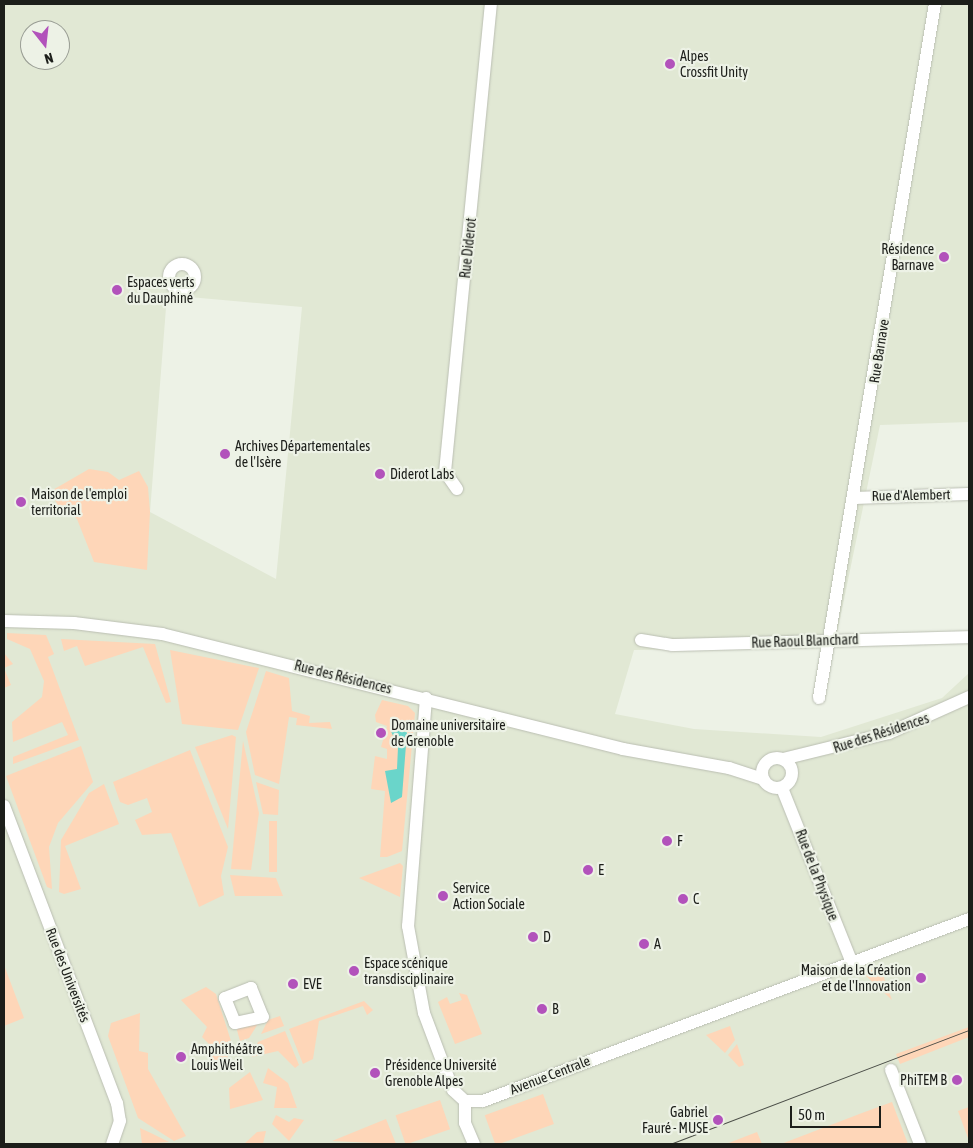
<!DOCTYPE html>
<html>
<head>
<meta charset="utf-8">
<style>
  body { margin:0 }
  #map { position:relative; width:973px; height:1148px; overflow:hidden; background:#edf2e6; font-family:"Asap Condensed",sans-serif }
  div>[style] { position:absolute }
  .built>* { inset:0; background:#e1e8d4 }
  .green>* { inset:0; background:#fed6b8; transform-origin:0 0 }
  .water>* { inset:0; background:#6ad5ca }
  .roads { filter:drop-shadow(0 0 1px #babeb2) drop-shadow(0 0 1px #babeb2) }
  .minor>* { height:12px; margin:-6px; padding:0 6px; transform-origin:6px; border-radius:6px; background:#fff }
  .minor>.ring { margin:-6px; padding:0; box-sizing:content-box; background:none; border:12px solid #fff; border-radius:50% }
  .tram>* { height:1px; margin:-0.5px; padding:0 0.5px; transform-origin:0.5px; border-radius:0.5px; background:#494c46 }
  .dots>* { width:14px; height:14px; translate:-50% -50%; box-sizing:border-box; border:2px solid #edf2e6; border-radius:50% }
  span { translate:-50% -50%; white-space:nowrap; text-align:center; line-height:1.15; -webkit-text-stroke:4.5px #edf2e6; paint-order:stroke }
  .poi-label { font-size:14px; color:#1c1e1a }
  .left { translate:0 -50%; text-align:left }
  .right { translate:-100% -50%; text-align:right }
  .street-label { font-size:14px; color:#1c1e1a }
  .frame { position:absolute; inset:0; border:5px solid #1c1e1a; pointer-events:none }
  .north { position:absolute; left:20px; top:20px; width:50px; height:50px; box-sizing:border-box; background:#edf2e6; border:1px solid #999d94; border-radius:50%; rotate:164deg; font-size:14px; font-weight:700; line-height:20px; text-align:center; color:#1c1e1a }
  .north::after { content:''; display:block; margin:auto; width:18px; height:22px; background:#b252bb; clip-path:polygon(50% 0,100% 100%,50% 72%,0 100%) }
  .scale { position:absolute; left:790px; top:1106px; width:91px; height:22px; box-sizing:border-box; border:2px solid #1c1e1a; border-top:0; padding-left:6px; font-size:15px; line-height:18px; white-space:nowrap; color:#1c1e1a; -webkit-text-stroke:4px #edf2e6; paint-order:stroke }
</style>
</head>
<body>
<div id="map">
  <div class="built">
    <div style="clip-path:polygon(evenodd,4px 4px,969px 4px,969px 422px,880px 425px,834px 648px,634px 650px,615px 714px,694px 729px,821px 737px,942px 698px,969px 673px,969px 1144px,4px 1144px,4px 4px,30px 30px,60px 30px,60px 60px,30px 60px,30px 30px,4px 4px,167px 295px,302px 307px,276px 579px,150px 512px,167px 295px)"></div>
  </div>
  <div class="green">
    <div style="clip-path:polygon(89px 469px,108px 472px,119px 480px,139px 471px,148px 487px,150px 512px,147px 570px,94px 562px,77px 519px,57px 504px,51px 491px)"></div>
    <div style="clip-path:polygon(7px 633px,46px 635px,54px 654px,48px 657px,79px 740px,13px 764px,13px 757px,68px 735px,62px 722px,13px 742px,12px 722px,42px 697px,44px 681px,30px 649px,7px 639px)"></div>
    <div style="clip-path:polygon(61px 639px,155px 644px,171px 702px,166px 703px,143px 647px,85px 666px,77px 646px,64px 651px)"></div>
    <div style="clip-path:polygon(170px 650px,259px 668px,238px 730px,182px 724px)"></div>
    <div style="clip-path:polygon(4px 653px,13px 664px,4px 668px,11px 685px,4px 688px)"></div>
    <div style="clip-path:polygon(266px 671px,289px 678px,292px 711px,310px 716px,309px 723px,330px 722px,332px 729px,296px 725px,297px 718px,289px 717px,279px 784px,255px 775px,246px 732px)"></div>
    <div style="clip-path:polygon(382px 700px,408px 706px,415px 713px,402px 851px,387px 857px,380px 857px,385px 791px,371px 789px,375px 756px,387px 759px,387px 749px,381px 747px,387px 726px,376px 722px,375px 715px)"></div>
    <div style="clip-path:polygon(232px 735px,236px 737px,228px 829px,195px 747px)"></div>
    <div style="clip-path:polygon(243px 741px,259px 813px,251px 870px,231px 869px)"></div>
    <div style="clip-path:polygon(81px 746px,93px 782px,58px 823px,49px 847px,52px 889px,47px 887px,6px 776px)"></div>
    <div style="clip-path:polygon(190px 750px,228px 847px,221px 876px,224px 895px,199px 907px,171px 833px,142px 835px,135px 820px,152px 812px,147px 798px,128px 805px,120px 802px,113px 782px)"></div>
    <div style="clip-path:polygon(256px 782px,279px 790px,278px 815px,263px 814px)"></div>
    <div style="clip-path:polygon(104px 784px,119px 824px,65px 846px,81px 889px,64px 894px,59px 892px,61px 840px,89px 793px)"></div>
    <div style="left:269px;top:821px;width:8px;height:51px"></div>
    <div style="clip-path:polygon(400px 863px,403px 866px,400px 897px,359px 878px)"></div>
    <div style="clip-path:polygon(230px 875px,276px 878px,283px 896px,235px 896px)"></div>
    <div style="clip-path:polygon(4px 965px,24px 1018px,4px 1026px)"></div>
    <div style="clip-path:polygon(880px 967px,892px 1000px,863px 973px)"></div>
    <div style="clip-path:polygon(206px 987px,216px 994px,231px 1041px,226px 1066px,212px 1071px,211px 1046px,202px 1037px,207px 1027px,181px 1000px)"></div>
    <div style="clip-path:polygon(459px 993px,467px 995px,482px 1034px,455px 1044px,438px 1002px,447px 997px,450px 1004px,462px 1000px)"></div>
    <div style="clip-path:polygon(364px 1001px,373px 1010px,367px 1015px,363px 1006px,319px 1021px,313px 1059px,303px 1064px,289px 1029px)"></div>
    <div style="clip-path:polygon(140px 1013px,139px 1051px,148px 1053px,148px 1069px,186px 1136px,174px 1141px,138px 1118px,108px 1036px,111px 1023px)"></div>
    <div style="clip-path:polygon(280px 1016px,284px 1026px,261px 1034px,268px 1020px)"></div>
    <div style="clip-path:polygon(261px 1019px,249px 1038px,240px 1041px,235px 1023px)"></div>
    <div style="clip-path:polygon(730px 1026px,735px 1040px,725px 1053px,706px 1035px)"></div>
    <div style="clip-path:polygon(969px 1027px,969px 1037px,900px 1064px,896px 1054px)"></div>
    <div style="clip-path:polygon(285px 1031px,299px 1065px,295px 1068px,278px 1051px,252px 1057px,258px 1042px)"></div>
    <div style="clip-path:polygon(737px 1044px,744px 1065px,739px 1067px,728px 1055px)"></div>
    <div style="clip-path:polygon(268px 1068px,288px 1083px,297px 1108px,274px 1108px,277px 1087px,263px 1083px)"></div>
    <div style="clip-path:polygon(250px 1072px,263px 1100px,230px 1109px,229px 1088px)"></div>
    <div style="left:543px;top:1094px;width:32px;height:62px;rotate:70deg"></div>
    <div style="left:440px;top:1100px;width:31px;height:47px;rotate:71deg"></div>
    <div style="clip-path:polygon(892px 1102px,908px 1144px,781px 1144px,862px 1113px)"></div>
    <div style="clip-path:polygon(969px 1107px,969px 1141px,958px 1111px)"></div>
    <div style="clip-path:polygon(276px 1115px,289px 1122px,294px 1118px,304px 1120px,289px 1141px,272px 1124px)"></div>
    <div style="clip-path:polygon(386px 1119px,396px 1144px,332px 1141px)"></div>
    <div style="clip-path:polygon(140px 1128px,153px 1134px,169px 1142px,142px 1144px)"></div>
    <div style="clip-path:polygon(266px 1131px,263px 1144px,244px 1144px,257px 1132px)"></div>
    <div style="clip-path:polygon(757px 1132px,762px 1144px,726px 1144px)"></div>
  </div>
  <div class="water">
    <div style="clip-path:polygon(390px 729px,407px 732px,402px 797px,391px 803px,385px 771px,397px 769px,398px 747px)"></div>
  </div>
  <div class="roads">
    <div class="minor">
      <div class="ring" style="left:169px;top:264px;width:14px;height:14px"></div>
      <div style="left:457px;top:489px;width:21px;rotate:-125deg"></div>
      <div style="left:445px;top:472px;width:470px;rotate:-84.4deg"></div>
      <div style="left:853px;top:498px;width:116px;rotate:-2deg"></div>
      <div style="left:4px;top:621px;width:70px;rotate:1.6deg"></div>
      <div style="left:74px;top:623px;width:89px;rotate:7.1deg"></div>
      <div style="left:162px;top:634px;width:475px;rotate:14deg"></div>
      <div style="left:623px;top:749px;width:108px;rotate:10.2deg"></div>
      <div style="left:729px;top:768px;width:36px;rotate:18deg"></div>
      <div style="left:641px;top:640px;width:31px;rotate:9deg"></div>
      <div style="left:672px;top:645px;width:297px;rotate:-1.5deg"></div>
      <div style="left:426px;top:698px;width:229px;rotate:94.5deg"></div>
      <div style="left:408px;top:926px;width:88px;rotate:79.6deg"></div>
      <div style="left:424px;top:1013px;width:82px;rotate:69.4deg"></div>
      <div style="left:453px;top:1090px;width:16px;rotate:43deg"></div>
      <div style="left:465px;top:1101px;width:18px"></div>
      <div style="left:483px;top:1101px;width:519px;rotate:-20.53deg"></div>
      <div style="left:819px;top:698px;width:704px;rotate:-80.51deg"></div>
      <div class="ring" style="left:762px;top:758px;width:18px;height:18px"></div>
      <div style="left:783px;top:759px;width:109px;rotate:-13.8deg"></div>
      <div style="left:889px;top:733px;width:88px;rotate:-24.2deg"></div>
      <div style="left:782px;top:788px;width:188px;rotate:68.2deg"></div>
      <div style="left:4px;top:806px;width:318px;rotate:69.2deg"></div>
      <div style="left:117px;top:1103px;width:18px;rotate:81deg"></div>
      <div style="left:120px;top:1121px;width:24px;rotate:109deg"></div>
      <div style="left:251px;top:988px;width:31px;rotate:68deg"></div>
      <div style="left:263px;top:1017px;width:29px;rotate:168deg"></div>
      <div style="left:235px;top:1023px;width:27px;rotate:-112deg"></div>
      <div style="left:225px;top:998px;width:28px;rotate:-21deg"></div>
      <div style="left:891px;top:1070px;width:79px;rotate:68.6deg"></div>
      <div style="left:465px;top:1101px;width:22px;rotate:90deg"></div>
      <div style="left:465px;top:1123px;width:23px;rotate:67deg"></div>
    </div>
  </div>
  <div class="tram">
    <div style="left:670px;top:1144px;width:320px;rotate:-20.9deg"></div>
  </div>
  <div class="dots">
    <div style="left:670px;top:64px;background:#b252bb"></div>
    <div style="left:944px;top:257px;background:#b252bb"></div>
    <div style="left:117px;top:290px;background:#b252bb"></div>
    <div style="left:225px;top:454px;background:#b252bb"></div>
    <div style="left:380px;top:474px;background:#b252bb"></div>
    <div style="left:21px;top:502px;background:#b252bb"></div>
    <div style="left:381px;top:733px;background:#b252bb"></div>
    <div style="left:667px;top:841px;background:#b252bb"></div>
    <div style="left:588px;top:870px;background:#b252bb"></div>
    <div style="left:443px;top:896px;background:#b252bb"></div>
    <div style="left:683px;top:899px;background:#b252bb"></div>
    <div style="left:533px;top:937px;background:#b252bb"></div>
    <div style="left:644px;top:944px;background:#b252bb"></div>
    <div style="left:354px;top:971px;background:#b252bb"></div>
    <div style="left:921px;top:978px;background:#b252bb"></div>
    <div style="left:293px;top:984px;background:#b252bb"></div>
    <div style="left:542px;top:1009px;background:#b252bb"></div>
    <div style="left:181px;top:1057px;background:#b252bb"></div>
    <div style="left:375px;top:1073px;background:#b252bb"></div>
    <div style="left:957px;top:1080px;background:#b252bb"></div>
    <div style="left:718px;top:1120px;background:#b252bb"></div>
  </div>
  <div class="poi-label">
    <span class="left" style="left:680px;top:64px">Alpes<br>Crossfit Unity</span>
    <span class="right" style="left:934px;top:257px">Résidence<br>Barnave</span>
    <span class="left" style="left:127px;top:290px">Espaces verts<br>du Dauphiné</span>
    <span class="left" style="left:235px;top:454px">Archives Départementales<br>de l'Isère</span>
    <span class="left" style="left:390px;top:474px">Diderot Labs</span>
    <span class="left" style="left:31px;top:502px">Maison de l'emploi<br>territorial</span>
    <span class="left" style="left:391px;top:733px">Domaine universitaire<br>de Grenoble</span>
    <span class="left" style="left:677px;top:841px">F</span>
    <span class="left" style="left:598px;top:870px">E</span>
    <span class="left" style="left:453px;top:896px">Service<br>Action Sociale</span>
    <span class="left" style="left:693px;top:899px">C</span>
    <span class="left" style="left:543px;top:937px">D</span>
    <span class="left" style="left:654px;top:944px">A</span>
    <span class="left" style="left:364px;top:971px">Espace scénique<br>transdisciplinaire</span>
    <span class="right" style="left:911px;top:978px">Maison de la Création<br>et de l'Innovation</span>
    <span class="left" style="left:303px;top:984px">EVE</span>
    <span class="left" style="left:552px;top:1009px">B</span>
    <span class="left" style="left:191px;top:1057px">Amphithéâtre<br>Louis Weil</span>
    <span class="left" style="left:385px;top:1073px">Présidence Université<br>Grenoble Alpes</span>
    <span class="right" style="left:947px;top:1080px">PhiTEM B</span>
    <span class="right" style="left:708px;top:1120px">Gabriel<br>Fauré - MUSE</span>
  </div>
  <div class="street-label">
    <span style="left:468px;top:248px;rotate:-84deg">Rue Diderot</span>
    <span style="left:879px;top:351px;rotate:-81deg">Rue Barnave</span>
    <span style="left:911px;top:495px;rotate:-1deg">Rue d'Alembert</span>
    <span style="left:805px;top:641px;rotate:-2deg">Rue Raoul Blanchard</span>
    <span style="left:343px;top:677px;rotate:14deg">Rue des Résidences</span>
    <span style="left:881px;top:733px;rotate:-18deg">Rue des Résidences</span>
    <span style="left:817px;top:875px;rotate:69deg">Rue de la Physique</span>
    <span style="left:68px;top:975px;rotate:69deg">Rue des Universités</span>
    <span style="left:550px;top:1075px;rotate:-21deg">Avenue Centrale</span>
  </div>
  <div class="frame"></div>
  <div class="north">N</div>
  <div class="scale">50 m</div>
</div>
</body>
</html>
